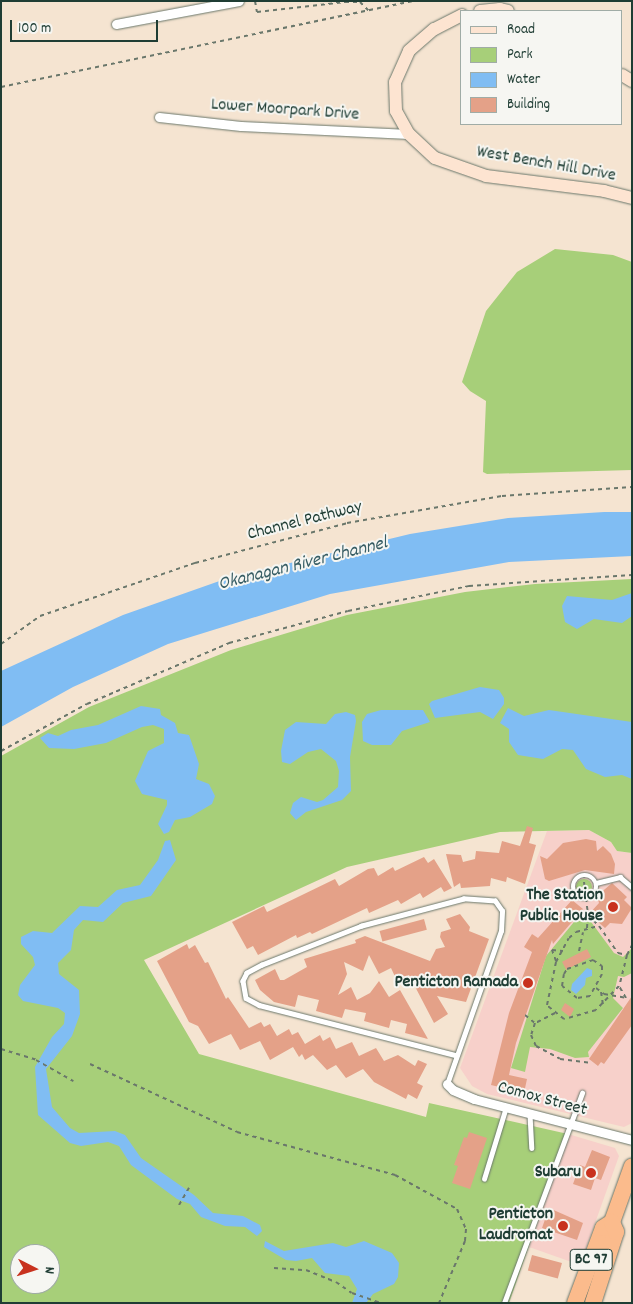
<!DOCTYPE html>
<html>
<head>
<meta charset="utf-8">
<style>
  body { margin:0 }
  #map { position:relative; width:633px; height:1304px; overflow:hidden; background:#f5e4d1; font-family:Dekko,sans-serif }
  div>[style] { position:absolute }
  .built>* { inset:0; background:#f7d0ca }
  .green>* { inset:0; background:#a7cf79 }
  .round { border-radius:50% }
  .water>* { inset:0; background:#80bdf3 }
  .building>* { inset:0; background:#e4a188; transform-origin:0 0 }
  .path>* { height:2px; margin-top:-1px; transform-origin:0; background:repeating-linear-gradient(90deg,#6a776b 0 4px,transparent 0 8px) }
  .roads { filter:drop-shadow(0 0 1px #6a776b) drop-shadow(0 0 1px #6a776b) }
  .lane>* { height:4.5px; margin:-2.25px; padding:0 2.25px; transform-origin:2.25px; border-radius:2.25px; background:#fff }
  .lane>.ring { margin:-2.25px; padding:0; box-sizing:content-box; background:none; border:4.5px solid #fff; border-radius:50% }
  .street>* { height:9px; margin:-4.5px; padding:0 4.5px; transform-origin:4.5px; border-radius:4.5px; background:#fff }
  .secondary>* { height:12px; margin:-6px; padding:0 6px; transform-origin:6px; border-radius:6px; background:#fde4d1 }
  .highway>* { height:16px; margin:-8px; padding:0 8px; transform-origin:8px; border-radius:8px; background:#fbbb8c }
  .dots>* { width:14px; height:14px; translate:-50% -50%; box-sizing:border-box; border:2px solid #f6f6f2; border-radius:50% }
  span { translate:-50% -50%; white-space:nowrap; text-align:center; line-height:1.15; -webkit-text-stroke:4px #f6f6f2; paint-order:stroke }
  .shield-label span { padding:1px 4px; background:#f6f6f2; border:1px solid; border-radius:4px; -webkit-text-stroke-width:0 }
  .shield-label { font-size:16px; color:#1f3d34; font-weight:700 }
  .street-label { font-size:18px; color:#1f3d34 }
  .poi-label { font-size:18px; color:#1f3d34; font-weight:700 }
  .right { translate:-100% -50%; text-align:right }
  .water-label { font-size:19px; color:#375d64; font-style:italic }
  .frame { position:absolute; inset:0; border:2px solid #1f3d34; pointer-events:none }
  .legend { position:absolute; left:460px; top:10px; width:162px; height:115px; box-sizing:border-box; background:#f6f6f2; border:1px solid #a0aca6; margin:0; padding:6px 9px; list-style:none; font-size:15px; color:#1f3d34 }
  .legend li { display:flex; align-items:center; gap:10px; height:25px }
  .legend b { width:25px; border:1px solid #a0aca6 }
  .north { position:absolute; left:10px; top:1244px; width:50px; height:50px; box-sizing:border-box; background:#f6f6f2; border:1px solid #a0aca6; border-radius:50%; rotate:95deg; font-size:14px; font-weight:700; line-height:20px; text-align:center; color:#1f3d34 }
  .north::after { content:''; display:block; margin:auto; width:18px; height:22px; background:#c8321e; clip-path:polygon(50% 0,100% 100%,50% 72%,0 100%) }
  .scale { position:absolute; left:10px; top:20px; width:148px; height:22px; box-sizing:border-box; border:2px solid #1f3d34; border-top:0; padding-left:6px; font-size:15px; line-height:18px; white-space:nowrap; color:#1f3d34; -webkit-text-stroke:4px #f6f6f2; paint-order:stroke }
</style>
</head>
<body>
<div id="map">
  <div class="built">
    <div style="clip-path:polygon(589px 830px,611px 842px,617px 851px,632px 853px,632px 1123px,624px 1127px,487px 1094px,472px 1086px,460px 1068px,547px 831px)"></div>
    <div style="clip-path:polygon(568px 1134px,615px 1148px,619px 1156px,580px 1265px,529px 1247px)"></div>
  </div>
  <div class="green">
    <div style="clip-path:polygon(555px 249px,613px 255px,632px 262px,632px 470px,487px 474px,483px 472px,486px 401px,470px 391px,462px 382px,486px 311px,517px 272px)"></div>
    <div style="clip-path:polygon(evenodd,632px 579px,632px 853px,617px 851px,611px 842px,589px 830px,500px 832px,347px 867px,144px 960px,199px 1054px,426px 1117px,429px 1103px,568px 1134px,509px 1303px,1px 1303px,1px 756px,89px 707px,231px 650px,347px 615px,465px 592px,535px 584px,632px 579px,20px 1254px,50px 1254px,50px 1284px,20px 1284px,20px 1254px)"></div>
    <div class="round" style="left:576px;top:879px;width:16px;height:16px"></div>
    <div style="clip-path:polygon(583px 911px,614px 953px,623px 957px,632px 948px,632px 973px,624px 977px,618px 976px,613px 998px,623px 1008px,588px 1052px,589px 1057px,575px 1058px,550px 1049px,530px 1047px,525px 1072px,511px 1068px,546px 956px)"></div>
  </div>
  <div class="water">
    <div style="clip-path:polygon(604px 512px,632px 512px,632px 556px,509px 562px,330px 594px,168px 644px,73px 687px,1px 727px,1px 671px,123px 615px,228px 578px,410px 534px,508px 518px)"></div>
    <div style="clip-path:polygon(632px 593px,632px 616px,622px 623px,594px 619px,577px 629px,565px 622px,562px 606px,567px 596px,612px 600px)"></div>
    <div style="clip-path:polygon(480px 687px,499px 690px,504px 698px,504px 704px,493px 719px,480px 712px,435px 718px,429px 704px,432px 701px)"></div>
    <div style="clip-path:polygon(141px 706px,160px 709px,161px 715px,175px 723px,178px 733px,189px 735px,199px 764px,196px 779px,209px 784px,215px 796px,212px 804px,190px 817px,175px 820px,169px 832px,164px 834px,158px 824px,167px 805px,167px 800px,142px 794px,135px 781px,148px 751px,164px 743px,164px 729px,153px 725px,142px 727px,106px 743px,74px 749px,49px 748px,40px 738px,48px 733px,58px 736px,71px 730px,98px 725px)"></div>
    <div style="clip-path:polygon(508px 708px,524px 716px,549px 710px,632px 722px,632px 779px,622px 775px,605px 777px,586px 769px,573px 750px,562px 749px,543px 759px,518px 755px,509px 742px,509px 729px,500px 723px)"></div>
    <div style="clip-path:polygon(423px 710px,430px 722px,402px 731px,391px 745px,372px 745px,363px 741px,362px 722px,367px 714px,381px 710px)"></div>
    <div style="clip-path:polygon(346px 712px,355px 715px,356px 721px,350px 757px,351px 791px,342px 800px,306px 812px,296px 820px,290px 813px,293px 803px,301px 797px,317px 802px,323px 800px,338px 787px,339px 771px,336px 761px,321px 749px,308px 752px,290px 764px,282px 762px,281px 751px,285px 730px,296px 722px,326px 724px,335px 714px)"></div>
    <div style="clip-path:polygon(170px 840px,176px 860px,151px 896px,123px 903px,103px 922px,83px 920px,74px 930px,71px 950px,58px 963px,59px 974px,79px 990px,80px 1014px,72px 1036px,46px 1069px,52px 1107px,70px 1128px,79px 1133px,115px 1131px,125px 1135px,141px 1158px,194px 1195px,213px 1213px,243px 1216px,260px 1225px,262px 1231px,257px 1236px,245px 1227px,225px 1226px,201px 1217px,190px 1204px,177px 1199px,131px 1165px,119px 1146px,108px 1142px,81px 1146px,70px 1143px,38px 1115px,35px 1067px,52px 1037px,64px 1024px,65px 1013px,58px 1008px,23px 1001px,18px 995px,20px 985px,35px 965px,33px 957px,21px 944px,21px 937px,33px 931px,52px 933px,80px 906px,98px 907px,117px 890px,140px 885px,158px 860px,165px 841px)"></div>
    <div style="clip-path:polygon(587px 968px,592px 970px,592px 976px,586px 978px,585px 985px,576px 994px,571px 990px,572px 984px)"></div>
    <div style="clip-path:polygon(265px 1241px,284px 1251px,333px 1243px,346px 1247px,364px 1241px,392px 1253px,399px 1263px,398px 1277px,394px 1284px,373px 1294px,366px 1303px,352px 1303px,357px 1289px,349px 1276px,325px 1273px,312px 1258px,296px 1261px,286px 1260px,264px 1247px)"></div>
  </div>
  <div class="building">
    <div style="clip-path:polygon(527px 826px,533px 828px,529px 843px,536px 845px,525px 884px,507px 877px,506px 882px,491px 878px,490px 886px,461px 888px,460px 883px,454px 887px,446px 854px,461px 855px,463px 862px,475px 859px,476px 851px,499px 853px,502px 841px,520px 846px)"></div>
    <div style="clip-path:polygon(586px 839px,596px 841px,597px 851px,603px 846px,611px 854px,615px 864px,614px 874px,585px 870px,549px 881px,545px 879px,540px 856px,547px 859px,563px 843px)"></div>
    <div style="clip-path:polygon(424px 857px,428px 863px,434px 859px,452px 888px,444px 892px,441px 887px,423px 898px,420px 893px,401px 904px,398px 900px,369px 913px,367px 908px,312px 934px,310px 932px,297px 938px,296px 935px,258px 955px,253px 946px,247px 949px,232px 922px,264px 906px,267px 912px,335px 879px,339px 886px,368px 869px,374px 868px,378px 876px,393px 867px,395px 871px)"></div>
    <div style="clip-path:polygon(612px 883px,627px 897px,624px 900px,632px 908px,622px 924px,610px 923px,605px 928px,589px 914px,599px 903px,597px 896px)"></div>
    <div style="clip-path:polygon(572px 900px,583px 909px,553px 944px,552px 940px,516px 1043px,509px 1075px,527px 1079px,524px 1093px,491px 1085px,509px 1013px,532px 952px,524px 947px,532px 934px,538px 938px)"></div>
    <div style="clip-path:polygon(460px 914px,470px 927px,469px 931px,489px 939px,466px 1002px,437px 996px,448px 1014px,434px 1023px,409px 975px,397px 981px,391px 968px,379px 974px,369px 955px,363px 971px,344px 962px,347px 974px,338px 995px,351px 987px,357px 1000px,370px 993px,379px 981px,389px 997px,400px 990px,428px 1039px,405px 1033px,407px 1024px,391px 1020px,389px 1028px,364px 1021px,366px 1013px,345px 1009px,342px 1018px,316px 1011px,319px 1000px,298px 995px,295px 1007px,274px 1002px,260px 990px,255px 980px,275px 969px,280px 980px,284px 980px,307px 967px,304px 959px,356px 943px,355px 940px,365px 936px,430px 961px,436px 949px,445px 947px,440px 937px,441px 932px,451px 929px,446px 919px)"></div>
    <div style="left:424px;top:919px;width:11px;height:46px;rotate:75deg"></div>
    <div style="clip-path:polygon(187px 944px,189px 949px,195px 945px,205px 963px,208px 962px,226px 999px,228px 997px,249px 1028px,261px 1022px,264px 1027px,270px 1024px,277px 1036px,289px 1029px,292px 1035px,298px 1032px,305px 1044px,320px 1035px,323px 1041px,330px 1037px,336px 1049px,352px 1042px,359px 1056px,376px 1048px,384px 1061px,398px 1055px,415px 1066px,418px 1060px,427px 1064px,417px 1083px,423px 1086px,417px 1099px,408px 1094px,406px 1099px,374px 1082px,363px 1069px,346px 1078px,336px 1065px,327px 1070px,313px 1055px,305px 1060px,302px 1054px,299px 1057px,293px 1047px,270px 1060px,260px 1041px,240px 1050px,231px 1034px,209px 1044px,198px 1026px,189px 1022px,157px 961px)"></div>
    <div style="left:587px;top:949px;width:9px;height:28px;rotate:63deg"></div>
    <div style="clip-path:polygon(632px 996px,632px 1025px,604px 1064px,601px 1062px,598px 1066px,589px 1059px)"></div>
    <div style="clip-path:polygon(565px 1003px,574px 1009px,570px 1017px,561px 1010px)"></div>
    <div style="clip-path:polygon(469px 1132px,487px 1138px,470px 1189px,452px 1183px,458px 1166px,454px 1165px,464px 1137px,467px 1138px)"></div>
    <div style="clip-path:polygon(592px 1150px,610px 1157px,601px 1180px,595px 1178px,591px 1190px,573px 1184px,580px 1165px,585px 1167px)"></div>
    <div style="clip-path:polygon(549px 1208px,583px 1223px,577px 1240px,542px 1228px)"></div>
    <div style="left:532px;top:1255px;width:31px;height:16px;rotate:15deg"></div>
  </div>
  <div class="path">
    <div style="left:255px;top:1px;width:11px;rotate:80deg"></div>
    <div style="left:257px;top:12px;width:89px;rotate:-6.5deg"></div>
    <div style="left:345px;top:2px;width:15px"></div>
    <div style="left:360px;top:2px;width:13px;rotate:45deg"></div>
    <div style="left:1px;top:87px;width:421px;rotate:-11.8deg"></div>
    <div style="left:1px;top:644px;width:48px;rotate:-35.7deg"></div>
    <div style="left:40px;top:616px;width:164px;rotate:-18.9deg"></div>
    <div style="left:195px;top:563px;width:157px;rotate:-14.7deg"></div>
    <div style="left:347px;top:523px;width:157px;rotate:-9.9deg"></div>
    <div style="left:502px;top:496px;width:130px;rotate:-4deg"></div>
    <div style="left:1px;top:751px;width:98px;rotate:-28.7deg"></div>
    <div style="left:87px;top:704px;width:155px;rotate:-23.2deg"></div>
    <div style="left:229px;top:643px;width:123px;rotate:-15.1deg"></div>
    <div style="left:348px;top:611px;width:124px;rotate:-11.7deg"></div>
    <div style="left:469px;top:586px;width:163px;rotate:-3.9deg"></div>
    <div style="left:583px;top:874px;width:41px;rotate:83deg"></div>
    <div style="left:587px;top:928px;width:13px;rotate:-86deg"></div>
    <div style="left:588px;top:915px;width:16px;rotate:45deg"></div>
    <div style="left:579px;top:951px;width:19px;rotate:-78deg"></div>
    <div style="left:627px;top:955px;width:32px;rotate:104deg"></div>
    <div style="left:619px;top:986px;width:33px;rotate:134deg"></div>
    <div style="left:596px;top:1010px;width:33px;rotate:164deg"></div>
    <div style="left:564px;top:1019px;width:22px;rotate:-141deg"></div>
    <div style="left:547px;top:1005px;width:44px;rotate:-78.2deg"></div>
    <div style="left:556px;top:962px;width:27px;rotate:-62deg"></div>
    <div style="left:569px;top:938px;width:9px;rotate:-41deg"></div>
    <div style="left:576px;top:932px;width:24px;rotate:-15deg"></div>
    <div style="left:599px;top:926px;width:33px;rotate:55deg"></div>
    <div style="left:618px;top:953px;width:9px;rotate:13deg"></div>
    <div style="left:627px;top:955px;width:11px;rotate:-63deg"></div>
    <div style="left:593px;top:960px;width:11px;rotate:34deg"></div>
    <div style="left:602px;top:966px;width:8px;rotate:90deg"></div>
    <div style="left:602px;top:974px;width:25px;rotate:119deg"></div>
    <div style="left:590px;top:996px;width:13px;rotate:171deg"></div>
    <div style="left:577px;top:998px;width:19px;rotate:-141deg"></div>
    <div style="left:562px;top:986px;width:12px;rotate:-81deg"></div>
    <div style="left:564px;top:974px;width:6px;rotate:-59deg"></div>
    <div style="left:567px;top:969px;width:28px;rotate:-19deg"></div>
    <div style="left:556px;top:961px;width:12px;rotate:-110deg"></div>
    <div style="left:552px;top:950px;width:11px;rotate:5deg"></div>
    <div style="left:596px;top:988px;width:10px;rotate:37deg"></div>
    <div style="left:604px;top:994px;width:22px;rotate:10deg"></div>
    <div style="left:626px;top:998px;width:14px;rotate:-120deg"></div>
    <div style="left:601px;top:992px;width:13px;rotate:81deg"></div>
    <div style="left:555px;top:1013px;width:22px;rotate:153deg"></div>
    <div style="left:535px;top:1023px;width:13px;rotate:108deg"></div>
    <div style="left:531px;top:1035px;width:12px;rotate:66deg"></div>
    <div style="left:536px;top:1046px;width:27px;rotate:28deg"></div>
    <div style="left:560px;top:1059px;width:32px;rotate:7deg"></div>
    <div style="left:525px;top:1015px;width:13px;rotate:39deg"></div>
    <div style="left:1px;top:1049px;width:37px;rotate:17deg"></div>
    <div style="left:36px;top:1060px;width:43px;rotate:29.6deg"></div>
    <div style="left:90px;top:1064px;width:162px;rotate:24.8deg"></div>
    <div style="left:237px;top:1132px;width:164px;rotate:15.2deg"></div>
    <div style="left:395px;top:1175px;width:71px;rotate:28.7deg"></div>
    <div style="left:457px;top:1209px;width:22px;rotate:66deg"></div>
    <div style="left:466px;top:1229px;width:12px;rotate:95deg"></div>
    <div style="left:465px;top:1241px;width:67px;rotate:112.8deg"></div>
    <div style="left:179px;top:1205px;width:20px;rotate:-60deg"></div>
    <div style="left:274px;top:1268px;width:32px;rotate:4deg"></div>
    <div style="left:306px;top:1270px;width:32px;rotate:22deg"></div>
    <div style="left:336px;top:1282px;width:19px;rotate:35deg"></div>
    <div style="left:352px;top:1293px;width:31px;rotate:19deg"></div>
  </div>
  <div class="roads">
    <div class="lane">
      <div class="ring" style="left:573px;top:875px;width:19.5px;height:19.5px"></div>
      <div style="left:596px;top:883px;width:25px;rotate:-14deg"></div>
      <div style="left:620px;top:877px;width:16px;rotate:40deg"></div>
      <div style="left:447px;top:1084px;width:162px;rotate:-70.6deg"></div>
      <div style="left:501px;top:931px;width:20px;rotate:-87deg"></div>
      <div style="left:502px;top:911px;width:12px;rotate:-125deg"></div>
      <div style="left:495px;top:901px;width:31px;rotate:-176deg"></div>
      <div style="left:464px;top:899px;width:106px;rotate:165.2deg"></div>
      <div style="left:362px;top:926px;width:107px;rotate:158.7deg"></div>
      <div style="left:262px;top:965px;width:17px;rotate:152deg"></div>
      <div style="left:247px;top:973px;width:9px;rotate:117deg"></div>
      <div style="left:243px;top:981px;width:17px;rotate:80deg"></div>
      <div style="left:246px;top:998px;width:15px;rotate:28deg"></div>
      <div style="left:259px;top:1005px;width:202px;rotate:14.3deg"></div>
      <div style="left:530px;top:1114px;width:34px;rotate:87deg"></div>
      <div style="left:484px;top:1179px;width:75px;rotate:-73deg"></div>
      <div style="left:504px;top:1303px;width:224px;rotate:-69.6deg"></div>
    </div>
    <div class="street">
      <div style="left:116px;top:24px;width:125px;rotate:-10.6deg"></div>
      <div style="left:159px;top:117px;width:82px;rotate:6.3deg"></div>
      <div style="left:241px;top:126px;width:168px;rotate:2.7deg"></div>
      <div style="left:447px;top:1084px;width:8px;rotate:45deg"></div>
      <div style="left:453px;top:1090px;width:23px;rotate:23deg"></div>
      <div style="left:474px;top:1099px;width:163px;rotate:14.5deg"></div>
    </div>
    <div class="secondary">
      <div style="left:480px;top:11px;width:20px;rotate:-6deg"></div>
      <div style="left:500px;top:9px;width:8px;rotate:14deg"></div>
      <div style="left:462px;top:15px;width:31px;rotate:153deg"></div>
      <div style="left:434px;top:29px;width:33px;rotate:139deg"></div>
      <div style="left:409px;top:51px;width:34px;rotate:114deg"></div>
      <div style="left:395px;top:82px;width:29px;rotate:88deg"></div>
      <div style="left:396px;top:111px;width:26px;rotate:61deg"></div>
      <div style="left:409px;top:134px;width:35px;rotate:43deg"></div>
      <div style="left:435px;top:158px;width:54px;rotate:19.4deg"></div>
      <div style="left:486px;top:176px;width:119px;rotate:7.2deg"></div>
      <div style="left:604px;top:191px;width:29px;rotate:14deg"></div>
      <div style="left:622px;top:75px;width:12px;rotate:31deg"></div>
    </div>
    <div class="highway">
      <div style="left:575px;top:1303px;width:80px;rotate:-69.5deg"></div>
      <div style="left:603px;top:1228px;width:11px;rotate:-34deg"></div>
      <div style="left:612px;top:1222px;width:59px;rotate:-70.3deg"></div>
      <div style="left:593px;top:1303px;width:75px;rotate:-72.1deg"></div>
      <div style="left:616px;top:1232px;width:11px;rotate:-112deg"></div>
    </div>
  </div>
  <div class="dots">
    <div style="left:613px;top:907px;background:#c8321e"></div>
    <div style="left:528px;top:983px;background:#c8321e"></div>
    <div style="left:591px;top:1173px;background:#c8321e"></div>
    <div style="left:563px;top:1226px;background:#c8321e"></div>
  </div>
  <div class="shield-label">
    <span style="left:591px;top:1260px">BC 97</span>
  </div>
  <div class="street-label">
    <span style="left:285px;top:111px;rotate:4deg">Lower Moorpark Drive</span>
    <span style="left:546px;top:165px;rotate:10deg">West Bench Hill Drive</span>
    <span style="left:305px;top:522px;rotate:-14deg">Channel Pathway</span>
    <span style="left:542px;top:1100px;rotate:15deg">Comox Street</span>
  </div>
  <div class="poi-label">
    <span class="right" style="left:603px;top:907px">The Station<br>Public House</span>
    <span class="right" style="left:518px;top:983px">Penticton Ramada</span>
    <span class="right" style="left:581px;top:1173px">Subaru</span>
    <span class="right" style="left:553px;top:1226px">Penticton<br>Laudromat</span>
  </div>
  <div class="water-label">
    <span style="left:303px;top:565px;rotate:-14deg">Okanagan River Channel</span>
  </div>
  <div class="frame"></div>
  <ul class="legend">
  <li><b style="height:6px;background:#fde4d1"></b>Road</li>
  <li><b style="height:14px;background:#a7cf79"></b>Park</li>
  <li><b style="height:14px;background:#80bdf3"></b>Water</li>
  <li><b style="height:14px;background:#e4a188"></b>Building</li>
  </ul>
  <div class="north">N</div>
  <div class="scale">100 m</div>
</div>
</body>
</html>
